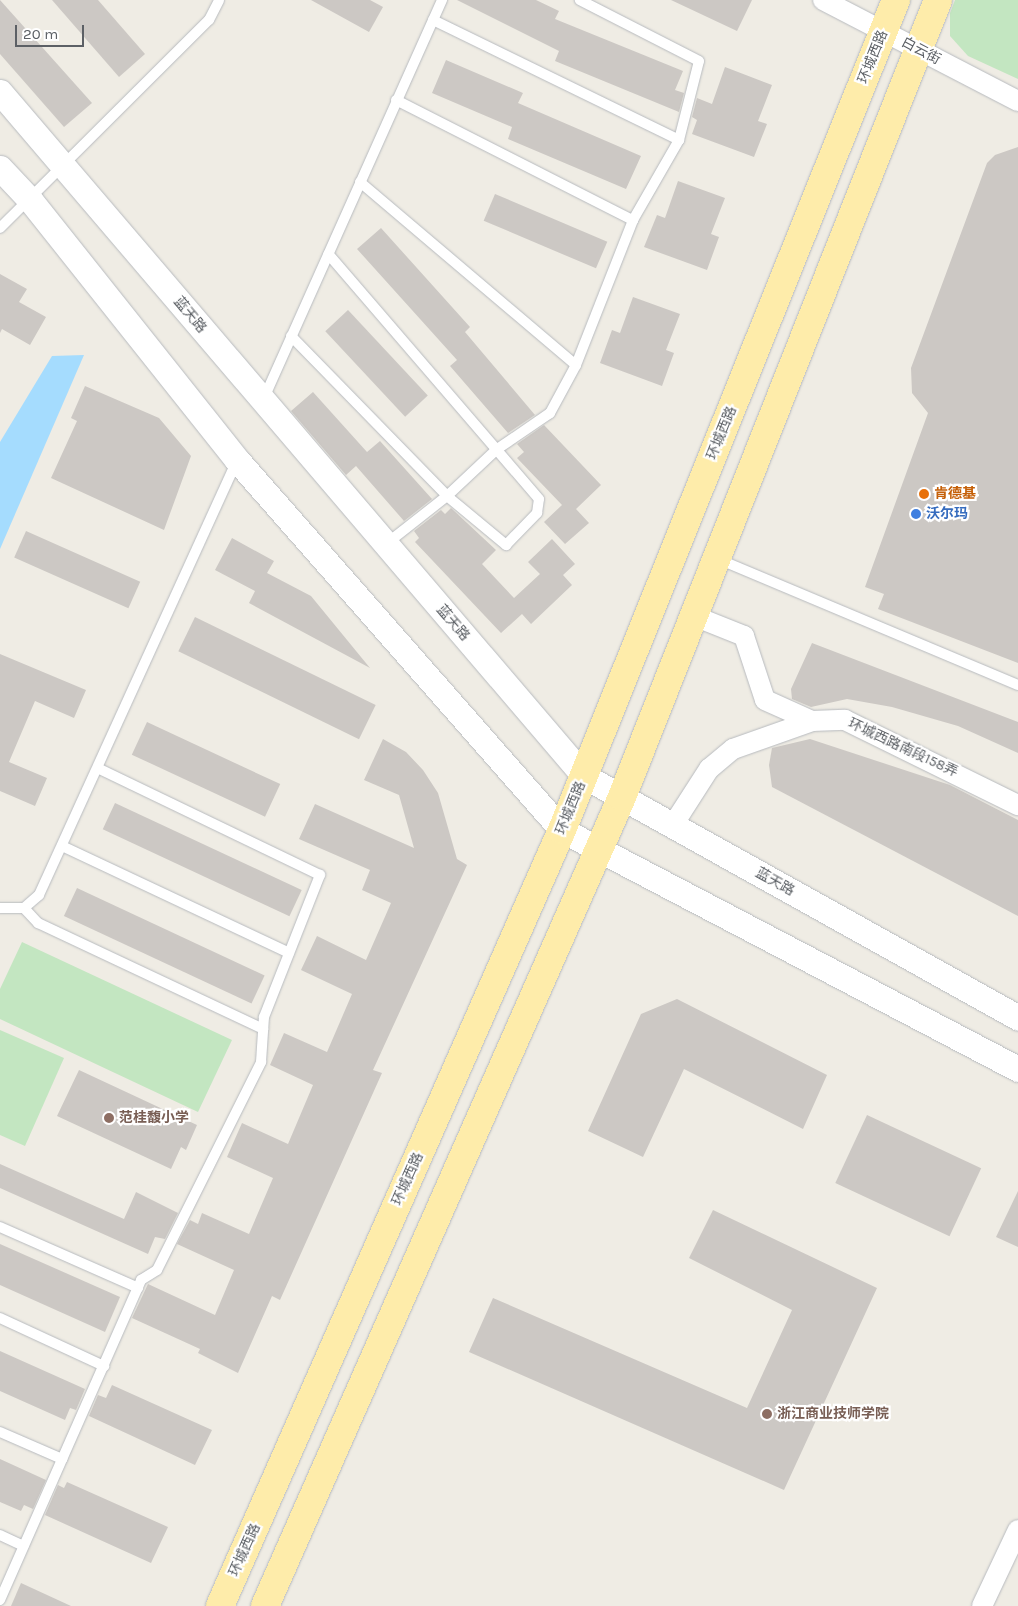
<!DOCTYPE html>
<html>
<head>
<meta charset="utf-8">
<style>
  body { margin:0 }
  #map { position:relative; width:1018px; height:1606px; overflow:hidden; background:#efece4; font-family:Karla,"Noto Sans SC",sans-serif }
  div>[style] { position:absolute }
  .green>* { inset:0; background:#c3e6c1 }
  .water>* { inset:0; background:#a5dcfe }
  .building>* { inset:0; background:#ccc8c4; transform-origin:0 0 }
  .roads { filter:drop-shadow(0 0 1px #b7babe) drop-shadow(0 0 1px #b7babe) }
  .service>* { height:10px; margin:-5px; padding:0 5px; transform-origin:5px; border-radius:5px; background:#fff }
  .minor>* { height:20px; margin:-10px; padding:0 10px; transform-origin:10px; border-radius:10px; background:#fff }
  .tertiary>* { height:25px; margin:-12.5px; padding:0 12.5px; transform-origin:12.5px; border-radius:12.5px; background:#fff }
  .primary>* { height:28px; margin:-14px; padding:0 14px; transform-origin:14px; border-radius:14px; background:#feecaa }
  .dots>* { width:14px; height:14px; translate:-50% -50%; box-sizing:border-box; border:2px solid #fff; border-radius:50% }
  span { translate:-50% -50%; white-space:nowrap; text-align:center; line-height:1.15; -webkit-text-stroke:4.5px #fff; paint-order:stroke }
  .street-label { font-size:14px; color:#5c6065 }
  .food-label { font-size:14px; color:#c56008; font-weight:700 }
  .left { translate:0 -50%; text-align:left }
  .shop-label { font-size:14px; color:#366cbe; font-weight:700 }
  .education-label { font-size:14px; color:#785e54; font-weight:700 }
  .scale { position:absolute; left:15px; top:25px; width:69px; height:22px; box-sizing:border-box; border:2px solid #5c6065; border-top:0; padding-left:6px; font-size:15px; line-height:18px; white-space:nowrap; color:#5c6065; -webkit-text-stroke:4px #fff; paint-order:stroke }
</style>
</head>
<body>
<div id="map">
  <div class="green">
    <div style="clip-path:polygon(955px 0,1018px 0,1018px 79px,968px 56px,950px 36px,950px 13px)"></div>
    <div style="clip-path:polygon(22px 942px,232px 1040px,198px 1112px,0 1019px,0 989px)"></div>
    <div style="clip-path:polygon(0 1030px,64px 1058px,25px 1146px,0 1135px)"></div>
  </div>
  <div class="water">
    <div style="clip-path:polygon(84px 355px,0 549px,0 442px,52px 356px)"></div>
  </div>
  <div class="building">
    <div style="clip-path:polygon(0 0,92px 103px,64px 127px,0 54px)"></div>
    <div style="clip-path:polygon(52px 0,98px 0,145px 54px,119px 77px)"></div>
    <div style="clip-path:polygon(311px 0,370px 0,383px 7px,369px 32px)"></div>
    <div style="clip-path:polygon(457px 0,536px 0,559px 11px,555px 19px,683px 71px,675px 90px,684px 93px,679px 112px,555px 61px,559px 51px)"></div>
    <div style="clip-path:polygon(671px 0,752px 0,737px 31px)"></div>
    <div style="clip-path:polygon(446px 60px,523px 93px,518px 103px,641px 156px,626px 189px,508px 139px,512px 127px,432px 93px)"></div>
    <div style="clip-path:polygon(725px 67px,772px 85px,758px 121px,767px 124px,754px 157px,692px 134px,697px 120px,692px 117px,697px 98px,712px 104px)"></div>
    <div style="clip-path:polygon(1018px 147px,1018px 663px,878px 609px,884px 594px,865px 587px,928px 413px,912px 393px,911px 368px,987px 163px,995px 155px)"></div>
    <div style="clip-path:polygon(678px 181px,725px 198px,711px 234px,719px 237px,707px 270px,644px 247px,657px 215px,665px 218px)"></div>
    <div style="left:495px;top:194px;width:122px;height:29px;rotate:23deg"></div>
    <div style="clip-path:polygon(381px 228px,470px 327px,465px 332px,535px 415px,508px 433px,450px 366px,457px 360px,357px 249px)"></div>
    <div style="clip-path:polygon(0 274px,27px 289px,19px 302px,46px 317px,30px 345px,2px 329px,0 333px)"></div>
    <div style="clip-path:polygon(633px 297px,680px 314px,666px 350px,674px 353px,662px 386px,600px 363px,612px 330px,620px 333px)"></div>
    <div style="left:348px;top:310px;width:117px;height:31px;rotate:47deg"></div>
    <div style="clip-path:polygon(85px 386px,159px 418px,191px 456px,164px 530px,51px 478px,77px 421px,71px 418px)"></div>
    <div style="clip-path:polygon(313px 392px,367px 452px,380px 441px,432px 499px,404px 521px,356px 466px,346px 475px,291px 411px)"></div>
    <div style="clip-path:polygon(544px 425px,601px 485px,576px 509px,589px 523px,565px 544px,544px 522px,562px 505px,517px 458px,524px 452px,517px 444px)"></div>
    <div style="clip-path:polygon(451px 508px,496px 550px,482px 564px,514px 598px,540px 574px,528px 562px,552px 539px,575px 564px,563px 575px,572px 585px,531px 624px,522px 614px,501px 633px,415px 542px,419px 538px,414px 531px,441px 510px,445px 514px)"></div>
    <div style="left:26px;top:531px;width:125px;height:29px;rotate:24deg"></div>
    <div style="clip-path:polygon(232px 538px,274px 561px,267px 573px,311px 596px,370px 668px,249px 603px,255px 591px,215px 570px)"></div>
    <div style="left:195px;top:617px;width:201px;height:38px;rotate:26deg"></div>
    <div style="clip-path:polygon(812px 643px,1018px 722px,1018px 753px,958px 726px,892px 707px,847px 699px,811px 707px,792px 699px,791px 689px)"></div>
    <div style="clip-path:polygon(0 654px,86px 690px,74px 718px,35px 701px,9px 762px,47px 778px,35px 806px,0 791px)"></div>
    <div style="left:147px;top:722px;width:147px;height:36px;rotate:25deg"></div>
    <div style="clip-path:polygon(383px 739px,406px 752px,423px 770px,438px 793px,457px 859px,467px 865px,373px 1070px,382px 1073px,280px 1300px,272px 1296px,238px 1373px,198px 1353px,200px 1349px,132px 1318px,148px 1284px,215px 1315px,234px 1270px,177px 1244px,190px 1220px,198px 1224px,202px 1213px,249px 1234px,273px 1178px,227px 1157px,242px 1123px,288px 1144px,313px 1085px,270px 1065px,284px 1033px,327px 1052px,352px 994px,301px 970px,317px 936px,366px 960px,391px 903px,362px 890px,370px 870px,299px 839px,315px 804px,414px 848px,399px 795px,364px 780px)"></div>
    <div style="clip-path:polygon(810px 739px,950px 785px,1018px 820px,1018px 916px,772px 787px,769px 765px,772px 748px)"></div>
    <div style="left:115px;top:803px;width:206px;height:29px;rotate:25deg"></div>
    <div style="left:77px;top:888px;width:207px;height:31px;rotate:25deg"></div>
    <div style="clip-path:polygon(677px 999px,827px 1075px,803px 1129px,684px 1069px,643px 1157px,588px 1131px,641px 1014px)"></div>
    <div style="clip-path:polygon(79px 1070px,197px 1125px,186px 1150px,181px 1147px,171px 1169px,57px 1116px)"></div>
    <div style="left:867px;top:1115px;width:126px;height:75px;rotate:25deg"></div>
    <div style="clip-path:polygon(0 1164px,124px 1219px,136px 1192px,178px 1213px,165px 1239px,155px 1237px,148px 1254px,0 1188px)"></div>
    <div style="clip-path:polygon(1018px 1191px,1018px 1247px,996px 1237px)"></div>
    <div style="clip-path:polygon(713px 1210px,877px 1288px,784px 1490px,469px 1352px,493px 1298px,747px 1408px,792px 1310px,689px 1258px)"></div>
    <div style="clip-path:polygon(0 1244px,120px 1297px,105px 1332px,0 1285px)"></div>
    <div style="clip-path:polygon(0 1351px,85px 1389px,76px 1410px,70px 1408px,65px 1420px,0 1391px)"></div>
    <div style="clip-path:polygon(112px 1385px,212px 1430px,195px 1465px,89px 1416px,98px 1395px,106px 1398px)"></div>
    <div style="clip-path:polygon(0 1459px,46px 1480px,33px 1509px,24px 1505px,21px 1511px,0 1502px)"></div>
    <div style="clip-path:polygon(67px 1482px,168px 1527px,151px 1563px,45px 1515px,58px 1485px,64px 1488px)"></div>
    <div style="clip-path:polygon(21px 1583px,71px 1606px,11px 1606px)"></div>
  </div>
  <div class="roads">
    <div class="service">
      <div style="left:433px;top:20px;width:274px;rotate:26deg"></div>
      <div style="left:396px;top:100px;width:266px;rotate:26.9deg"></div>
      <div style="left:360px;top:182px;width:283px;rotate:40.3deg"></div>
      <div style="left:576px;top:365px;width:55px;rotate:118.4deg"></div>
      <div style="left:550px;top:413px;width:65px;rotate:145.6deg"></div>
      <div style="left:496px;top:450px;width:67px;rotate:136.8deg"></div>
      <div style="left:447px;top:496px;width:78px;rotate:141.8deg"></div>
      <div style="left:0;top:228px;width:295px;rotate:-44.9deg"></div>
      <div style="left:209px;top:20px;width:22px;rotate:-63deg"></div>
      <div style="left:291px;top:336px;width:223px;rotate:45.7deg"></div>
      <div style="left:447px;top:496px;width:77px;rotate:39.7deg"></div>
      <div style="left:506px;top:545px;width:45px;rotate:-45.9deg"></div>
      <div style="left:537px;top:513px;width:14px;rotate:-82deg"></div>
      <div style="left:539px;top:499px;width:323px;rotate:-130.7deg"></div>
      <div style="left:576px;top:365px;width:156px;rotate:-68.5deg"></div>
      <div style="left:633px;top:220px;width:92px;rotate:-60.1deg"></div>
      <div style="left:679px;top:140px;width:81px;rotate:-75.8deg"></div>
      <div style="left:699px;top:61px;width:134px;rotate:-152.9deg"></div>
      <div style="left:264px;top:398px;width:436px;rotate:-65.9deg"></div>
      <div style="left:718px;top:559px;width:325px;rotate:22.8deg"></div>
      <div style="left:62px;top:846px;width:251px;rotate:25.2deg"></div>
      <div style="left:0;top:908px;width:24px"></div>
      <div style="left:24px;top:908px;width:20px;rotate:-41deg"></div>
      <div style="left:39px;top:895px;width:477px;rotate:-65.5deg"></div>
      <div style="left:24px;top:908px;width:21px;rotate:47deg"></div>
      <div style="left:38px;top:923px;width:249px;rotate:25.2deg"></div>
      <div style="left:0;top:1227px;width:151px;rotate:23.8deg"></div>
      <div style="left:0;top:1318px;width:115px;rotate:24.8deg"></div>
      <div style="left:0;top:1432px;width:68px;rotate:23.5deg"></div>
      <div style="left:0;top:1535px;width:26px;rotate:25deg"></div>
      <div style="left:0;top:1600px;width:350px;rotate:-66.2deg"></div>
      <div style="left:141px;top:1280px;width:19px;rotate:-32deg"></div>
      <div style="left:157px;top:1270px;width:233px;rotate:-63.4deg"></div>
      <div style="left:261px;top:1062px;width:45px;rotate:-86.2deg"></div>
      <div style="left:264px;top:1017px;width:153px;rotate:-68.5deg"></div>
      <div style="left:320px;top:875px;width:246px;rotate:-154.3deg"></div>
    </div>
    <div class="minor">
      <div style="left:823px;top:0;width:220px;rotate:27.4deg"></div>
      <div style="left:694px;top:616px;width:54px;rotate:21.8deg"></div>
      <div style="left:744px;top:636px;width:67px;rotate:71.8deg"></div>
      <div style="left:765px;top:700px;width:51px;rotate:24.1deg"></div>
      <div style="left:673px;top:825px;width:67px;rotate:-57.3deg"></div>
      <div style="left:709px;top:769px;width:31px;rotate:-40deg"></div>
      <div style="left:733px;top:749px;width:84px;rotate:-19.5deg"></div>
      <div style="left:812px;top:721px;width:33px;rotate:-2deg"></div>
      <div style="left:845px;top:720px;width:193px;rotate:26.2deg"></div>
      <div style="left:982px;top:1606px;width:84px;rotate:-64.7deg"></div>
    </div>
    <div class="tertiary">
      <div style="left:0;top:92px;width:899px;rotate:49.51deg"></div>
      <div style="left:584px;top:776px;width:497px;rotate:29.1deg"></div>
      <div style="left:0;top:168px;width:45px;rotate:46.8deg"></div>
      <div style="left:31px;top:201px;width:331px;rotate:51.5deg"></div>
      <div style="left:237px;top:460px;width:492px;rotate:48.7deg"></div>
      <div style="left:562px;top:830px;width:515px;rotate:27.66deg"></div>
    </div>
    <div class="primary">
      <div style="left:220px;top:1606px;width:848px;rotate:-66.22deg"></div>
      <div style="left:562px;top:830px;width:895px;rotate:-68.08deg"></div>
      <div style="left:265px;top:1606px;width:884px;rotate:-66.19deg"></div>
      <div style="left:622px;top:797px;width:857px;rotate:-68.37deg"></div>
    </div>
  </div>
  <div class="dots">
    <div style="left:924px;top:494px;background:#e8710a"></div>
    <div style="left:916px;top:514px;background:#3f7fe0"></div>
    <div style="left:109px;top:1118px;background:#8d6e63"></div>
    <div style="left:767px;top:1414px;background:#8d6e63"></div>
  </div>
  <div class="street-label">
    <span style="left:921px;top:51px;rotate:28deg">白云街</span>
    <span style="left:873px;top:57px;rotate:-68deg">环城西路</span>
    <span style="left:190px;top:315px;rotate:50deg">蓝天路</span>
    <span style="left:722px;top:433px;rotate:-68deg">环城西路</span>
    <span style="left:453px;top:623px;rotate:49deg">蓝天路</span>
    <span style="left:903px;top:748px;rotate:25deg">环城西路南段158弄</span>
    <span style="left:571px;top:808px;rotate:-68deg">环城西路</span>
    <span style="left:775px;top:882px;rotate:29deg">蓝天路</span>
    <span style="left:408px;top:1179px;rotate:-66deg">环城西路</span>
    <span style="left:245px;top:1550px;rotate:-66deg">环城西路</span>
  </div>
  <div class="food-label">
    <span class="left" style="left:934px;top:494px">肯德基</span>
  </div>
  <div class="shop-label">
    <span class="left" style="left:926px;top:514px">沃尔玛</span>
  </div>
  <div class="education-label">
    <span class="left" style="left:119px;top:1118px">范桂馥小学</span>
    <span class="left" style="left:777px;top:1414px">浙江商业技师学院</span>
  </div>
  <div class="scale">20 m</div>
</div>
</body>
</html>
